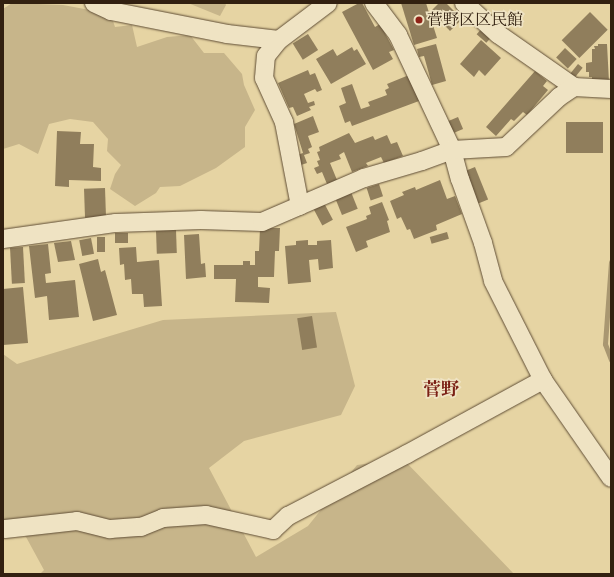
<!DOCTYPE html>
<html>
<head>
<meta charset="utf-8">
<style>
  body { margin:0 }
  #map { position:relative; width:614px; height:577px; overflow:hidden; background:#e6d4a3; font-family:"EB Garamond","Noto Serif JP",serif }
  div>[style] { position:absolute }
  .green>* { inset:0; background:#c7b58a }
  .stream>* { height:5px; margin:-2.5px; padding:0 2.5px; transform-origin:2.5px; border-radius:2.5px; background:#a99771 }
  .building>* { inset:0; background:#907e5c; transform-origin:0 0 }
  .roads { filter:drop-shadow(0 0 1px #5f4d35) drop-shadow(0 0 1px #5f4d35) }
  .minor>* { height:18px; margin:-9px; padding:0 9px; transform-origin:9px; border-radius:9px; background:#efe3c3 }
  .dots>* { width:11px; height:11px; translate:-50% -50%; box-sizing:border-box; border:2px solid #efe3c3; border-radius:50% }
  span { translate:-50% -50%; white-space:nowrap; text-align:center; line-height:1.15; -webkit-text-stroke:3.5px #efe3c3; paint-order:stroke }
  .poi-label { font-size:16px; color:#322010 }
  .left { translate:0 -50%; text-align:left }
  .quarter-label { font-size:18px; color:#7a1f14; font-weight:700 }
  .frame { position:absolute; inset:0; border:4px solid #322010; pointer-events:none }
</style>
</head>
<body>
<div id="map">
  <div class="green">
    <div style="clip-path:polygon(12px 3px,63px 5px,95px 11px,112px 18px,115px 27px,132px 25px,137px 47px,167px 37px,190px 35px,204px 53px,224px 53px,242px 74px,244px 85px,255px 110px,245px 127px,245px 147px,216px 168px,180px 186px,160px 187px,156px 193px,135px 206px,110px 189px,115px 174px,121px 165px,107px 151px,108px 139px,93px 122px,70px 119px,49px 124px,38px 154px,19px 144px,3px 149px,3px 9px)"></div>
    <div style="clip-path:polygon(188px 3px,225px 3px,226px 5px,220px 16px)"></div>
    <div style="clip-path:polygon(336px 312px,355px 386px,341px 415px,244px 441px,209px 468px,256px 557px,308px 526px,357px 465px,403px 459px,514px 574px,40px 574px,44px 570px,26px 537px,3px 519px,3px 354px,17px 364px,163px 320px)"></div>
  </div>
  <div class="stream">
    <div style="left:611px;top:262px;width:82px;rotate:94.2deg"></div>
    <div style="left:605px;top:344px;width:17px;rotate:69deg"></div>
  </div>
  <div class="building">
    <div style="clip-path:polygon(359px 3px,362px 3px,375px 27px,380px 24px,394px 50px,389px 52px,393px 59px,373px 70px,342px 12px)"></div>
    <div style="clip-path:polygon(401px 3px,426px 3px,437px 38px,414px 45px)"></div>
    <div style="clip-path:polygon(439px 3px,446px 3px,462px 19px,450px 31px,431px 11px)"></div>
    <div style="left:590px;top:12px;width:25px;height:40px;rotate:45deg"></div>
    <div style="left:484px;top:26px;width:13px;height:11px;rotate:42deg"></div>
    <div style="left:308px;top:34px;width:19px;height:18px;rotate:58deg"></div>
    <div style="clip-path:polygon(481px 40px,501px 58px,485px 76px,479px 70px,474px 77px,460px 64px)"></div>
    <div style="clip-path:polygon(436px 44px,446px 81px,432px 85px,424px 56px,419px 57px,417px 49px)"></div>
    <div style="clip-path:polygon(598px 44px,607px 44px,609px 82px,592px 80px,592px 77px,589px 77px,589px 72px,586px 72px,586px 63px,592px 62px,592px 49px,595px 49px,594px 46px,598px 46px)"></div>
    <div style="clip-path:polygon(352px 47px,354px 51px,357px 49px,366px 64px,331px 84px,316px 59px,333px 49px,337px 56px)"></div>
    <div style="left:565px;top:48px;width:16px;height:13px;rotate:43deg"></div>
    <div style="left:578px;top:64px;width:6px;height:14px;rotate:39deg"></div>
    <div style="clip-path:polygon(308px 70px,310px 75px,315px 73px,322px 90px,317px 92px,315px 89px,304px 94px,308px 103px,314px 101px,315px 105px,309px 107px,311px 110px,297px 116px,293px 107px,289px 108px,278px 83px)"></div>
    <div style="clip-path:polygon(535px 71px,547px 81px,543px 86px,548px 90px,527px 115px,523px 112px,514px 121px,511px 119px,496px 136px,486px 127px)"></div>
    <div style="clip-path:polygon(409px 75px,419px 101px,352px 126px,350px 121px,345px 123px,339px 106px,346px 103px,341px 88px,352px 84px,361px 109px,370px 106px,368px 102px,387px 95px,385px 90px,389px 88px,387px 84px)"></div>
    <div style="clip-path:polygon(313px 116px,319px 132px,308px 136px,312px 147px,308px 149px,310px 153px,304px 155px,307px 163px,301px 165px,297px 155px,303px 153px,294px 124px)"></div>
    <div style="left:458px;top:117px;width:13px;height:11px;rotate:67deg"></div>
    <div style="left:566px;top:122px;width:37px;height:31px"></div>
    <div style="clip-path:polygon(57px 131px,81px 132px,80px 144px,94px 144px,93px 167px,101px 168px,101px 181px,69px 180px,69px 187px,55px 186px)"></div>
    <div style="clip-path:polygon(349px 133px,355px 143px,373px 136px,375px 140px,387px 135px,391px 144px,397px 142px,403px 156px,384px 163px,381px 157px,366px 163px,368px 166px,352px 172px,344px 152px,339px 155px,341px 159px,330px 163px,337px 180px,327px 184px,322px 172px,317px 174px,314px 168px,319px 166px,317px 161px,320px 160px,317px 152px,320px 151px,319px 147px)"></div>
    <div style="left:475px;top:167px;width:35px;height:12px;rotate:68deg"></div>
    <div style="clip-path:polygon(440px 180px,447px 199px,455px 196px,462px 214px,436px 225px,437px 230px,414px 239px,410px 229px,407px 230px,401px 217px,397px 219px,390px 201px,404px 195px,402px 192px,415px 187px,416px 190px)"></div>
    <div style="left:379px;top:184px;width:13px;height:13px;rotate:72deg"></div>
    <div style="left:105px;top:188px;width:29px;height:21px;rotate:88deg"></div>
    <div style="left:351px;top:192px;width:18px;height:17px;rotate:68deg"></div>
    <div style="clip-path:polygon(382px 202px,389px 220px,387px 221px,390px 232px,366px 241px,368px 247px,356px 252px,346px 227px,367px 219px,366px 216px,371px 214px,369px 207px)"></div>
    <div style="left:324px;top:203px;width:19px;height:12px;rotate:62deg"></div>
    <div style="clip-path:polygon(260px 228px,280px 228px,279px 251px,275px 251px,274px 277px,258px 277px,258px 287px,270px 288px,269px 303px,235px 302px,236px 279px,214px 279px,214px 265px,243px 265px,243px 261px,250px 261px,250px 265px,255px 265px,255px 251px,259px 251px)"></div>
    <div style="left:176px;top:230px;width:23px;height:20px;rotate:88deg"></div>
    <div style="left:447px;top:232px;width:7px;height:18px;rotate:74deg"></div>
    <div style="left:128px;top:233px;width:10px;height:13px;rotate:90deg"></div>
    <div style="clip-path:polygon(199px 234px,201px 264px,205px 263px,206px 277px,186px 279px,184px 235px)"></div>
    <div style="left:97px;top:237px;width:8px;height:15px"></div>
    <div style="left:91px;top:238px;width:16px;height:12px;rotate:79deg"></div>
    <div style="clip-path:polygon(308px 240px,308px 245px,317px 245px,317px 241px,331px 240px,333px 268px,319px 270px,318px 259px,309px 260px,311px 282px,288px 284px,285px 246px,296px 245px,296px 241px)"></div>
    <div style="clip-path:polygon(71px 241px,75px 260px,58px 262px,54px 243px)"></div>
    <div style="clip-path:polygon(48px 244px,51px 273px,45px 274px,46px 283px,75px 280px,79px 317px,49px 320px,47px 296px,35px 298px,29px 246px)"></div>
    <div style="left:23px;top:247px;width:36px;height:13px;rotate:87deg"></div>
    <div style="clip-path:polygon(136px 247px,137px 262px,159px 260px,162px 306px,144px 307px,143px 294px,132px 294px,131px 279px,125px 280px,124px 264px,120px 265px,119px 248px)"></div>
    <div style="clip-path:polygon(98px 259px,101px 272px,105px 270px,117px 315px,93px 321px,79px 264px)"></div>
    <div style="clip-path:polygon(23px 287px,28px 343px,3px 345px,3px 289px)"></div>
    <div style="left:312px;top:316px;width:32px;height:15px;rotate:81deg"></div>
  </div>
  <div class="roads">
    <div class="minor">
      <div style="left:94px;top:3px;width:19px;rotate:25deg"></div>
      <div style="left:111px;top:11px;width:118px;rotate:11.2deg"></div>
      <div style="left:227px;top:34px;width:52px;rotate:6.6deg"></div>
      <div style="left:374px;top:3px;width:40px;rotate:53deg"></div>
      <div style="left:398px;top:35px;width:127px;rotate:64.8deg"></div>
      <div style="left:452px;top:150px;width:30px;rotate:75deg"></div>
      <div style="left:460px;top:179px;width:68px;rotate:70.2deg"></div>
      <div style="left:483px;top:243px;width:39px;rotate:75deg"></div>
      <div style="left:493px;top:281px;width:111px;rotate:63.2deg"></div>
      <div style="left:543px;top:380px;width:119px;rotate:55.2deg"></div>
      <div style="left:464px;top:3px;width:46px;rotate:42.4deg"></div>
      <div style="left:498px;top:34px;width:93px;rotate:34.9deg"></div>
      <div style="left:574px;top:87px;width:37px;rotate:3deg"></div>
      <div style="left:300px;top:206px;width:86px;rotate:-100.8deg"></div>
      <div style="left:284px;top:122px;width:48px;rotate:-114.4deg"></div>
      <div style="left:264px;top:78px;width:22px;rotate:-85deg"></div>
      <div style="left:266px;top:56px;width:21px;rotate:-51deg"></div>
      <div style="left:279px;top:40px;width:61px;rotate:-37.1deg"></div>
      <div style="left:3px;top:239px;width:114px;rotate:-8.1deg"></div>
      <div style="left:116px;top:223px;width:85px;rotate:-2deg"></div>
      <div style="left:201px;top:220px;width:61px;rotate:1.9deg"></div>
      <div style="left:262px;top:222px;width:111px;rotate:-23.3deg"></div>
      <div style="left:364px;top:178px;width:60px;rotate:-16.3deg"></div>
      <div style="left:422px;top:161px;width:32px;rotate:-20deg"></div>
      <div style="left:452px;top:150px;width:54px;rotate:-3.2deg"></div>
      <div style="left:506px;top:147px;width:73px;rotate:-43.3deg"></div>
      <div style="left:559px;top:97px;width:18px;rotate:-34deg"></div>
      <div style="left:5px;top:529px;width:72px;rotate:-6.3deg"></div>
      <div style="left:77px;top:521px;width:34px;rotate:14deg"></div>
      <div style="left:110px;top:529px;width:31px;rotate:-4deg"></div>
      <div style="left:141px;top:527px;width:24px;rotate:-22deg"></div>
      <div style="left:163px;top:518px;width:43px;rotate:-4deg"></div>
      <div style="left:206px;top:515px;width:69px;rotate:12.6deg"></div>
      <div style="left:273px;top:530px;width:21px;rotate:-43deg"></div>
      <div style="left:288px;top:516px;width:134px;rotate:-27.5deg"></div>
      <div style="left:407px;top:454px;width:155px;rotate:-28.6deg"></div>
    </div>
  </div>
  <div class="dots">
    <div style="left:419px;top:20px;background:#8f2418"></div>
  </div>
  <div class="poi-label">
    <span class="left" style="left:427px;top:20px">菅野区区民館</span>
  </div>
  <div class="quarter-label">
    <span style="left:441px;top:389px">菅野</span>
  </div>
  <div class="frame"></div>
</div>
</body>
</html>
